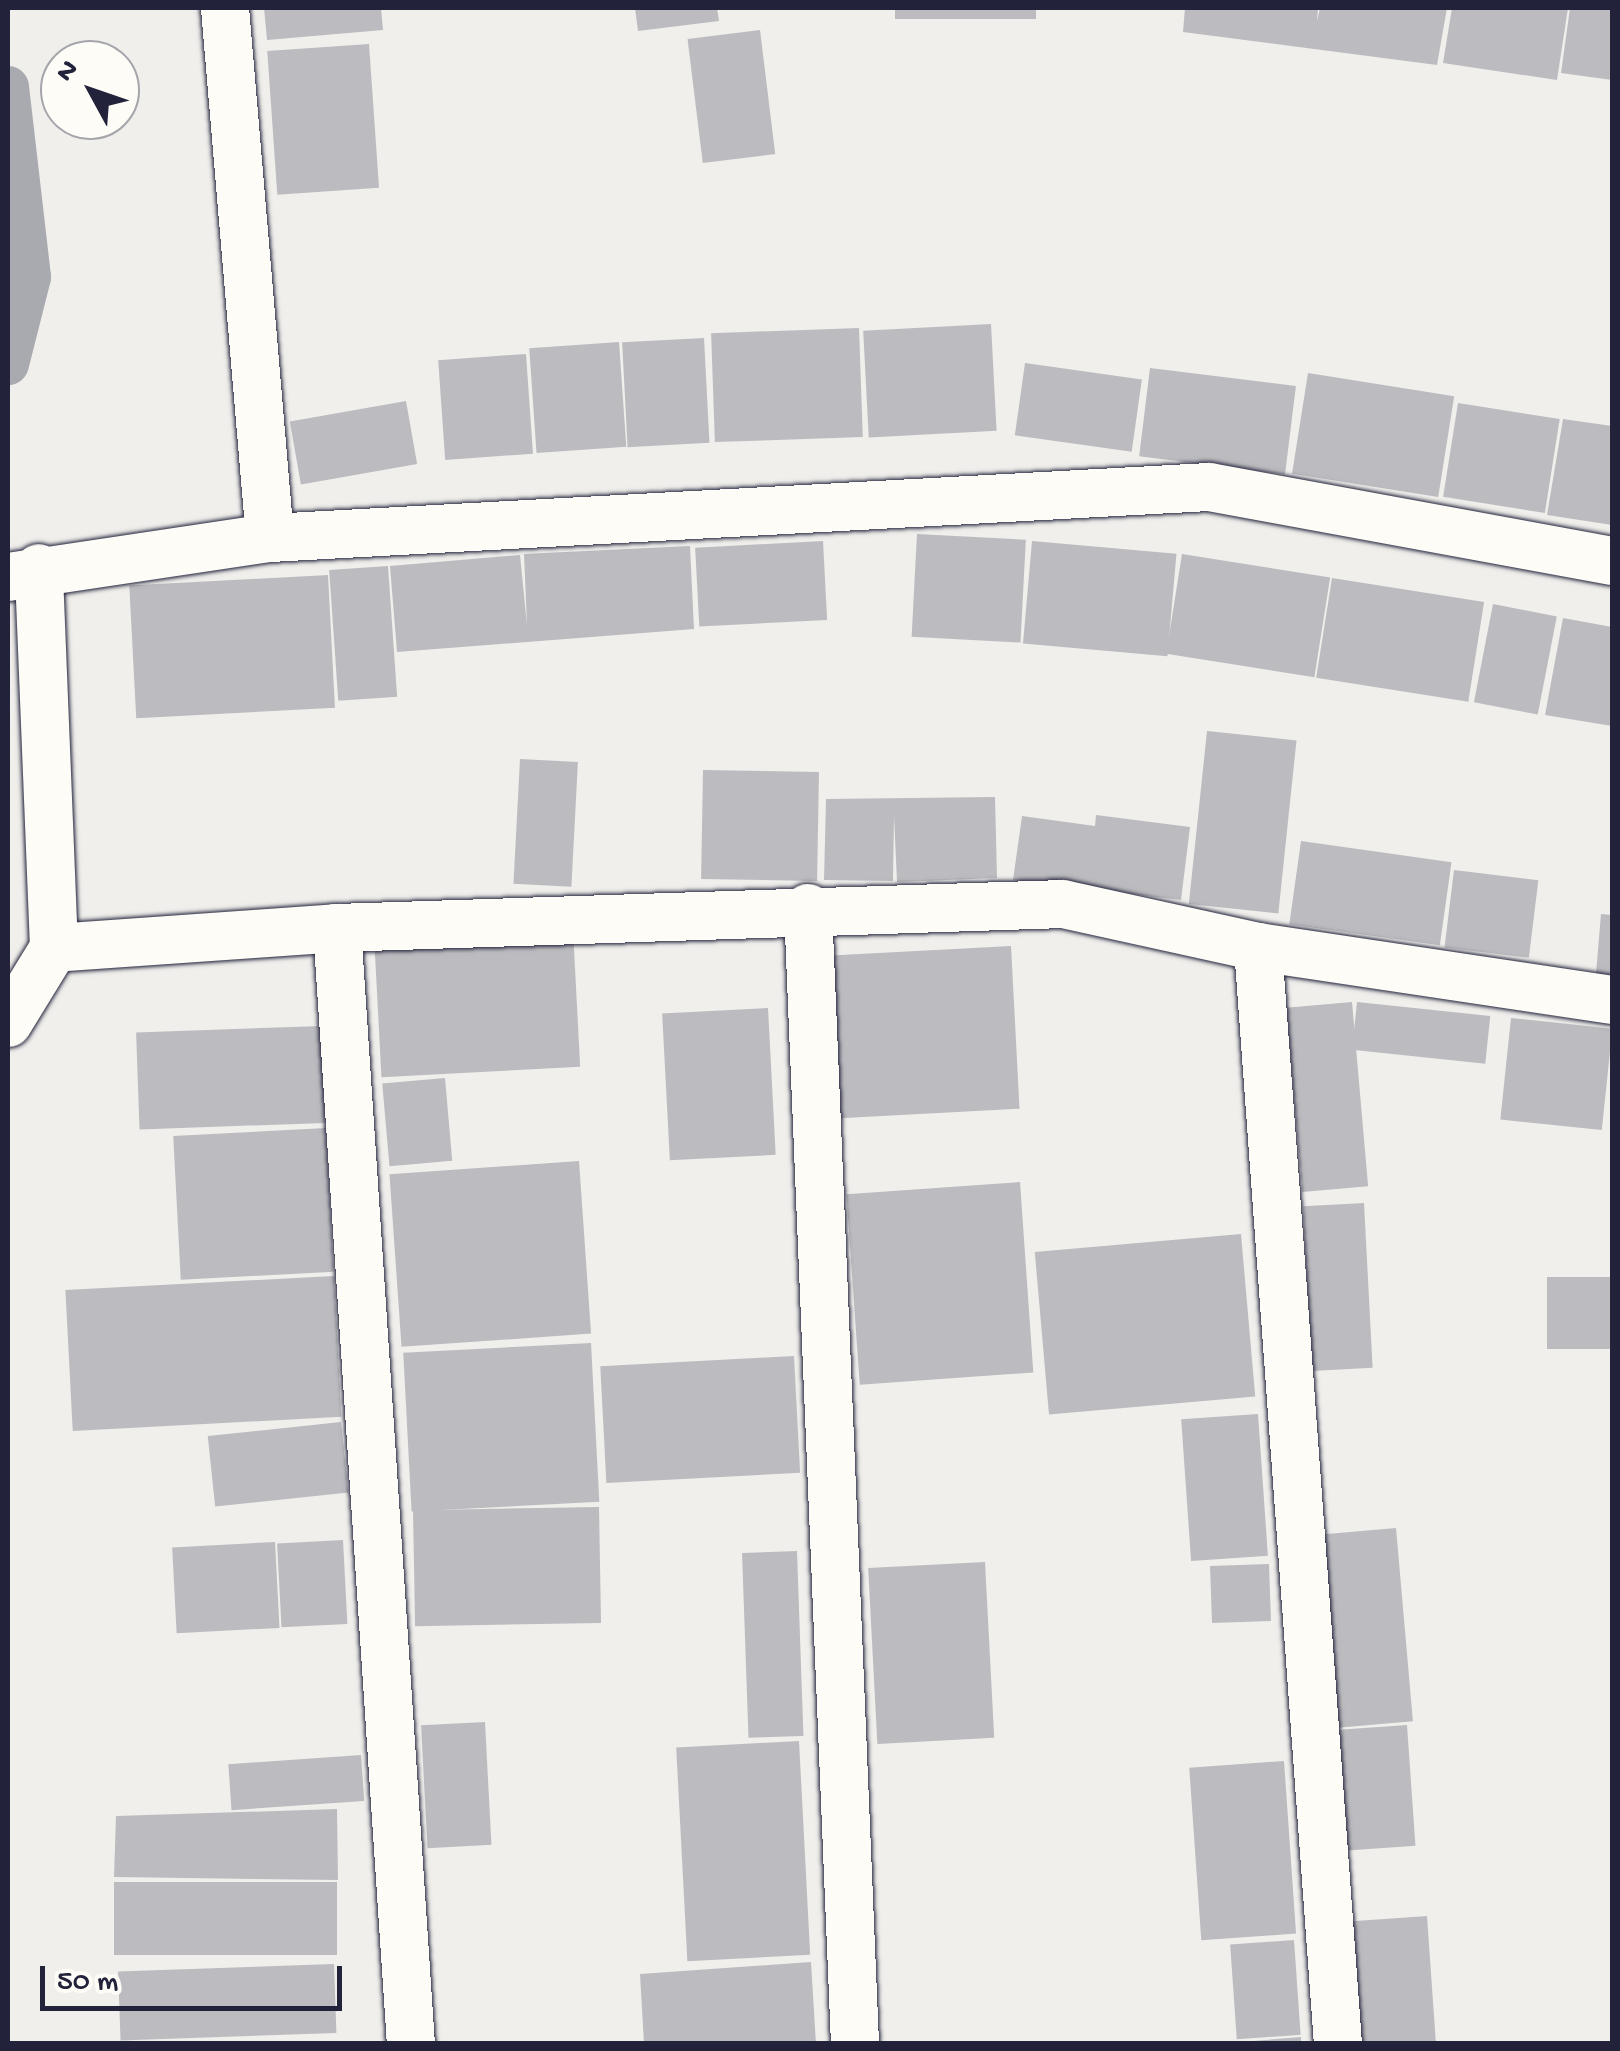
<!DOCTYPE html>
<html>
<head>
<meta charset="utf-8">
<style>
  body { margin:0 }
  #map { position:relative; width:1620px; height:2051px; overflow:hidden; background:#f0efec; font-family:"Gochi Hand",sans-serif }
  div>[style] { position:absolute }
  .canal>* { height:42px; margin:-21px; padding:0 21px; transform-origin:21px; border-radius:21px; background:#a9a9b0 }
  .building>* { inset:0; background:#bcbcc0; transform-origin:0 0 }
  .roads { filter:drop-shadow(0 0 2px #22223b) drop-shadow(0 0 2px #22223b) }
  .street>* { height:48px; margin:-24px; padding:0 24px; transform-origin:24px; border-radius:24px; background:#fdfcf7 }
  span { translate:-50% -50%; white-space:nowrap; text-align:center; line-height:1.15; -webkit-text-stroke:10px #fdfcf7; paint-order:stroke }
  .frame { position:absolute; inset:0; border:10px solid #22223b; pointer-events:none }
  .north { position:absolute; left:40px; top:40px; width:100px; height:100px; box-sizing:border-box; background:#fdfcf7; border:2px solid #a5a5ac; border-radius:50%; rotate:310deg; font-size:28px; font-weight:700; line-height:40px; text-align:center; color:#22223b }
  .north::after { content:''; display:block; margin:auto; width:35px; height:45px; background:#22223b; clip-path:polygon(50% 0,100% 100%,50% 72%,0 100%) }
  .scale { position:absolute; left:40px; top:1966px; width:302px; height:45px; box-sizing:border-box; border:5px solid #22223b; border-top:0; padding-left:12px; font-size:30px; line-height:35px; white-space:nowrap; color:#22223b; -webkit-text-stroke:8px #fdfcf7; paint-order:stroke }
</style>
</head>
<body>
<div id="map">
  <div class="canal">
    <div style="left:8px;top:87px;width:191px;rotate:83.4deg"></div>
    <div style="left:30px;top:277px;width:90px;rotate:104.2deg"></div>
  </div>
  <div class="building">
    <div style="clip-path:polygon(264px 8px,381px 8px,383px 30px,267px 40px)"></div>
    <div style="clip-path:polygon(635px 8px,717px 8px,719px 21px,638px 31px)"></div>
    <div style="left:895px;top:8px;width:141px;height:11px"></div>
    <div style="clip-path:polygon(1185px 8px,1318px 8px,1317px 21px,1320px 8px,1447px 8px,1437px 65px,1183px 32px)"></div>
    <div style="clip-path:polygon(1452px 8px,1568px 8px,1557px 80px,1443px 63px)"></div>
    <div style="clip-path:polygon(1570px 8px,1612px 8px,1612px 80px,1561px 73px)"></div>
    <div style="left:760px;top:30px;width:125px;height:73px;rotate:83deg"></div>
    <div style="left:369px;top:44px;width:144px;height:102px;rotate:86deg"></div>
    <div style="left:991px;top:324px;width:107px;height:128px;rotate:87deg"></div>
    <div style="left:859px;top:328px;width:109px;height:148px;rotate:88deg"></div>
    <div style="left:704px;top:338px;width:105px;height:82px;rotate:87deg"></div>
    <div style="left:619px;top:342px;width:105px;height:90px;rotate:86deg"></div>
    <div style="left:526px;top:354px;width:100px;height:88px;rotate:86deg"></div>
    <div style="left:1025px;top:363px;width:118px;height:73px;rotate:8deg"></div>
    <div style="left:1150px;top:368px;width:147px;height:89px;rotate:7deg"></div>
    <div style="left:1308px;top:373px;width:148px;height:102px;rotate:9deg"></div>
    <div style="left:406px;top:401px;width:64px;height:118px;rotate:80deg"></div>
    <div style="left:1458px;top:403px;width:103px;height:95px;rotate:9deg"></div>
    <div style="clip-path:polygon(1563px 419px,1612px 426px,1612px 525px,1547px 515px)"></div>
    <div style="left:917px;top:534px;width:109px;height:103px;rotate:3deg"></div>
    <div style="left:823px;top:541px;width:79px;height:128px;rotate:87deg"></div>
    <div style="left:1032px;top:541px;width:145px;height:103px;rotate:5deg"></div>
    <div style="clip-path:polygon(690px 546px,694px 629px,397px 652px,390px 566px,520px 555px,527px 625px,524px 554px)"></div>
    <div style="left:1182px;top:554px;width:150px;height:101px;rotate:9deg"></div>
    <div style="left:388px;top:566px;width:131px;height:59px;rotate:86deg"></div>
    <div style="left:328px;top:575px;width:133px;height:199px;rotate:87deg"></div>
    <div style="left:1332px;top:578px;width:154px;height:101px;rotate:9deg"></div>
    <div style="left:1493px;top:604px;width:65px;height:100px;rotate:11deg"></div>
    <div style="clip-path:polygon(1563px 618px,1612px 627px,1612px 726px,1545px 715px)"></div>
    <div style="left:1207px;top:731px;width:90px;height:174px;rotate:6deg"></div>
    <div style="left:520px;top:759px;width:58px;height:125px;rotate:3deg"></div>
    <div style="left:703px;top:770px;width:116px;height:109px;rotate:1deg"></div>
    <div style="clip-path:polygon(995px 797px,997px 878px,897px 882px,894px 816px,893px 881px,824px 880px,826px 799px)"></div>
    <div style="clip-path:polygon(1096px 815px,1190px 827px,1181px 900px,1013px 880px,1022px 816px,1095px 826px)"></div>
    <div style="left:1301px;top:841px;width:152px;height:84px;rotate:8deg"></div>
    <div style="left:1454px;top:870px;width:85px;height:78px;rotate:7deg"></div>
    <div style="clip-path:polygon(1601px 914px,1612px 915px,1612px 975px,1596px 974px)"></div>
    <div style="left:573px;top:930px;width:137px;height:199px;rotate:87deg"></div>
    <div style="left:1011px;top:946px;width:163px;height:180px;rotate:87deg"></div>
    <div style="left:1352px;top:1002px;width:185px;height:66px;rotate:85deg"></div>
    <div style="left:1357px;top:1002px;width:134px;height:48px;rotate:6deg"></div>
    <div style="left:768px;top:1008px;width:147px;height:106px;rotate:87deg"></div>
    <div style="left:1511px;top:1018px;width:102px;height:102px;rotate:6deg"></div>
    <div style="left:322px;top:1026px;width:97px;height:186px;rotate:88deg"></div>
    <div style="left:445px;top:1078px;width:83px;height:63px;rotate:85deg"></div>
    <div style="left:326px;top:1128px;width:144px;height:153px;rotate:87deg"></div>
    <div style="left:579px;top:1161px;width:173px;height:190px;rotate:86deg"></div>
    <div style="left:1020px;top:1182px;width:191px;height:174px;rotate:86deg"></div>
    <div style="left:1364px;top:1203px;width:165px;height:61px;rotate:87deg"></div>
    <div style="left:1241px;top:1234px;width:163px;height:207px;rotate:85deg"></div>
    <div style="left:334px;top:1276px;width:141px;height:269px;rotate:87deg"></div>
    <div style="left:1612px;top:1277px;width:72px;height:65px;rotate:90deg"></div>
    <div style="left:591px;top:1343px;width:159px;height:188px;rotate:87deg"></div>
    <div style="left:794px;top:1356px;width:117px;height:194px;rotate:87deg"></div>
    <div style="left:1258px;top:1414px;width:142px;height:77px;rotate:86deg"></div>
    <div style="left:341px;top:1422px;width:71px;height:134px;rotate:84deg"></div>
    <div style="left:599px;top:1507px;width:116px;height:186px;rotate:89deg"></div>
    <div style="left:1396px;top:1528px;width:194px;height:75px;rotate:85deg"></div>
    <div style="left:343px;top:1540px;width:84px;height:66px;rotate:87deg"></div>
    <div style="left:275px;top:1542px;width:86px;height:103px;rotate:87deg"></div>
    <div style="left:797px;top:1551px;width:185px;height:55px;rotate:88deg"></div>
    <div style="left:985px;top:1562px;width:176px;height:117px;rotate:87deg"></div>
    <div style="left:1269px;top:1564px;width:57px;height:59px;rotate:88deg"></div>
    <div style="left:485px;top:1722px;width:123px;height:64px;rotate:87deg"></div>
    <div style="left:1407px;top:1725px;width:121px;height:68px;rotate:86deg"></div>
    <div style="left:799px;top:1741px;width:214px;height:123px;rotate:87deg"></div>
    <div style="left:361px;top:1755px;width:46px;height:133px;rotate:86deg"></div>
    <div style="left:1284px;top:1761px;width:173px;height:95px;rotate:86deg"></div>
    <div style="clip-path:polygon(337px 1809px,338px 1880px,114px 1877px,116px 1816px)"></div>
    <div style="left:114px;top:1882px;width:223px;height:73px"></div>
    <div style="left:1427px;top:1916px;width:128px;height:75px;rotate:86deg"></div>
    <div style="left:1294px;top:1940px;width:95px;height:64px;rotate:86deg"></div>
    <div style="clip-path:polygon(811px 1962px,816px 2044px,644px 2044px,640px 1974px)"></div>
    <div style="left:334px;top:1964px;width:69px;height:216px;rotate:88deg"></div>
    <div style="clip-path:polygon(1301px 2037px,1301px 2044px,1253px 2044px,1253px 2041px)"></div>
  </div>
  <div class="roads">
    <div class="street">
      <div style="left:225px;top:8px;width:532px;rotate:85.15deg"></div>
      <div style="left:8px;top:577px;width:265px;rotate:-8.5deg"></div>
      <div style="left:270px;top:538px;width:940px;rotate:-3.11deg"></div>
      <div style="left:1209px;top:487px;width:410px;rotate:10.4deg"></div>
      <div style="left:808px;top:908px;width:1137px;rotate:87.63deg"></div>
      <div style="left:337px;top:928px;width:1118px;rotate:86.21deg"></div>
      <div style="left:1258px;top:947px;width:1100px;rotate:85.83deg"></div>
      <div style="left:54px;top:948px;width:284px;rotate:-4deg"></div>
      <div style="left:337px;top:928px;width:726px;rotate:-1.89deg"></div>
      <div style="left:1063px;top:904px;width:200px;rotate:12.4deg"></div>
      <div style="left:1258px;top:947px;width:358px;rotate:8.5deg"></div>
      <div style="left:8px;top:1023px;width:88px;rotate:-58.5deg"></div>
      <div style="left:54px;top:948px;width:380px;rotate:-92.3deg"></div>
    </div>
  </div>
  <div class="frame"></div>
  <div class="north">N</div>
  <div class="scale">50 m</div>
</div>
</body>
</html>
